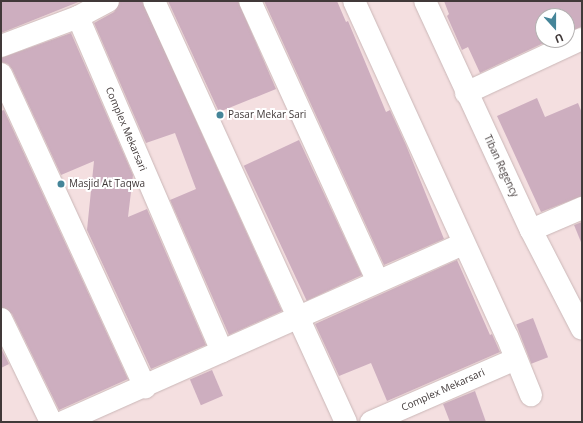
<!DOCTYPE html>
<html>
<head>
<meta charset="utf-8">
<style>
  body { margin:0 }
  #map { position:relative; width:583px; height:423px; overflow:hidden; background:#f4dfe0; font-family:"Open Sans",sans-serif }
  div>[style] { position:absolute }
  .building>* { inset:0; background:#cdaebf; transform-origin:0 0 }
  .roads { filter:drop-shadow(0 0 1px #cab7b7) drop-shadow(0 0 1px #cab7b7) }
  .street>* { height:22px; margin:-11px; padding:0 11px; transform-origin:11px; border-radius:11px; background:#fff }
  .dots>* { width:11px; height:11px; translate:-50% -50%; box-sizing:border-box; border:2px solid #fff; border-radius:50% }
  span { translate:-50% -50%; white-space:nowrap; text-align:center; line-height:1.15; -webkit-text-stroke:4px #fff; paint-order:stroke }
  .poi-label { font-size:10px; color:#413939 }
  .left { translate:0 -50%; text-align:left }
  .street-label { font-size:10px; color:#413939 }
  .frame { position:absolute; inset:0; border:2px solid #413939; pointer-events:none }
  .north { position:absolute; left:535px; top:8px; width:40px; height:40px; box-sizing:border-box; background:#fff; border:1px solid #b3b0b0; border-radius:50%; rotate:159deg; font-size:11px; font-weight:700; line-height:16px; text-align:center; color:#413939 }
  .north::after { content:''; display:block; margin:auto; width:14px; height:18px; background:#458599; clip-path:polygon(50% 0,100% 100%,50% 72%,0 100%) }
</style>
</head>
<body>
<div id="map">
  <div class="building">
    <div style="clip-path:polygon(1px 1px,81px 1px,1px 33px)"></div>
    <div style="clip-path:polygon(120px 1px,142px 1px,282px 311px,229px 335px,170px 200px,196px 189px,175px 133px,146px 143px,94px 23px,114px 12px)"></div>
    <div style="clip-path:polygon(168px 1px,238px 1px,276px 89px,219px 112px)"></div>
    <div style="clip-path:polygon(264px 1px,337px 1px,346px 22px,348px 21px,386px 112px,390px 110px,406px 145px,444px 239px,384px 265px)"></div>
    <div style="clip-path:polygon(444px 1px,582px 1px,582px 27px,567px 32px,567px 16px,543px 16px,543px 40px,550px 40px,480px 73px,468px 47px,462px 50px,447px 16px,449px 14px)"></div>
    <div style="clip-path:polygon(71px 33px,133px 175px,128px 217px,147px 209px,206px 345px,151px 369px,87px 230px,94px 161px,61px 175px,12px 69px,8px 64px,1px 62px,1px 58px)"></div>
    <div style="clip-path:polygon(537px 98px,545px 117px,578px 103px,582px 113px,582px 196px,541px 212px,497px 116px)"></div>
    <div style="clip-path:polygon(4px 110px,128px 379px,59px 410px,12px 314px,1px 307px,1px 111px)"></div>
    <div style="left:299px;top:140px;width:149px;height:61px;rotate:65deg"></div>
    <div style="clip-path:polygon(582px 222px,582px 242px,581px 242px,574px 225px)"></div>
    <div style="clip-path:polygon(457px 260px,490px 335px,492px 334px,500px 352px,387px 401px,371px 363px,339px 376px,315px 324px)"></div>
    <div style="left:533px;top:318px;width:42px;height:18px;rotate:69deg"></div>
    <div style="clip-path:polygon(1px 348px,9px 364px,1px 368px)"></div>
    <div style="left:212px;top:370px;width:28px;height:24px;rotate:67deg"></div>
    <div style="clip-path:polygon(475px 391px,486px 422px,450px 422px,443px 404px)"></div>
  </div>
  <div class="roads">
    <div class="street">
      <div style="left:154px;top:1px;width:463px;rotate:65.5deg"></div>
      <div style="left:250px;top:1px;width:307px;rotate:65.5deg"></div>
      <div style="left:354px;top:1px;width:368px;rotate:65.5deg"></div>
      <div style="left:507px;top:336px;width:64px;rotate:67.9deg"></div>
      <div style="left:425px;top:1px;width:252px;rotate:65.2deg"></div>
      <div style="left:531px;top:230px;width:111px;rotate:62.7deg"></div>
      <div style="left:78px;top:17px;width:364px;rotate:66.7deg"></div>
      <div style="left:1px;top:46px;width:82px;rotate:-20.6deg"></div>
      <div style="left:78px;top:17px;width:34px;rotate:-28deg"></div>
      <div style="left:1px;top:74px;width:345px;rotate:65.3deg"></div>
      <div style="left:466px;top:93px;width:128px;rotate:-25deg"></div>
      <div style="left:531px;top:230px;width:56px;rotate:-23.3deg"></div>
      <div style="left:1px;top:319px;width:114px;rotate:64.1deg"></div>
      <div style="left:63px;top:422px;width:438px;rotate:-24deg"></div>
      <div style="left:371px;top:422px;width:158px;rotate:-23.5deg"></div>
    </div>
  </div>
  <div class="dots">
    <div style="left:220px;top:115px;background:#458599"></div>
    <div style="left:61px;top:184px;background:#458599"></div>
  </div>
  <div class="poi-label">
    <span class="left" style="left:228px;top:115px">Pasar Mekar Sari</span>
    <span class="left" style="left:69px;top:184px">Masjid At Taqwa</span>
  </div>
  <div class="street-label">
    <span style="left:126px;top:129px;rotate:67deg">Complex Mekarsari</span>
    <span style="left:501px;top:166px;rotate:65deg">Tiban Regency</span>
    <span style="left:443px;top:390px;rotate:-24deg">Complex Mekarsari</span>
  </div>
  <div class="frame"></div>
  <div class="north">U</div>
</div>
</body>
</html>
